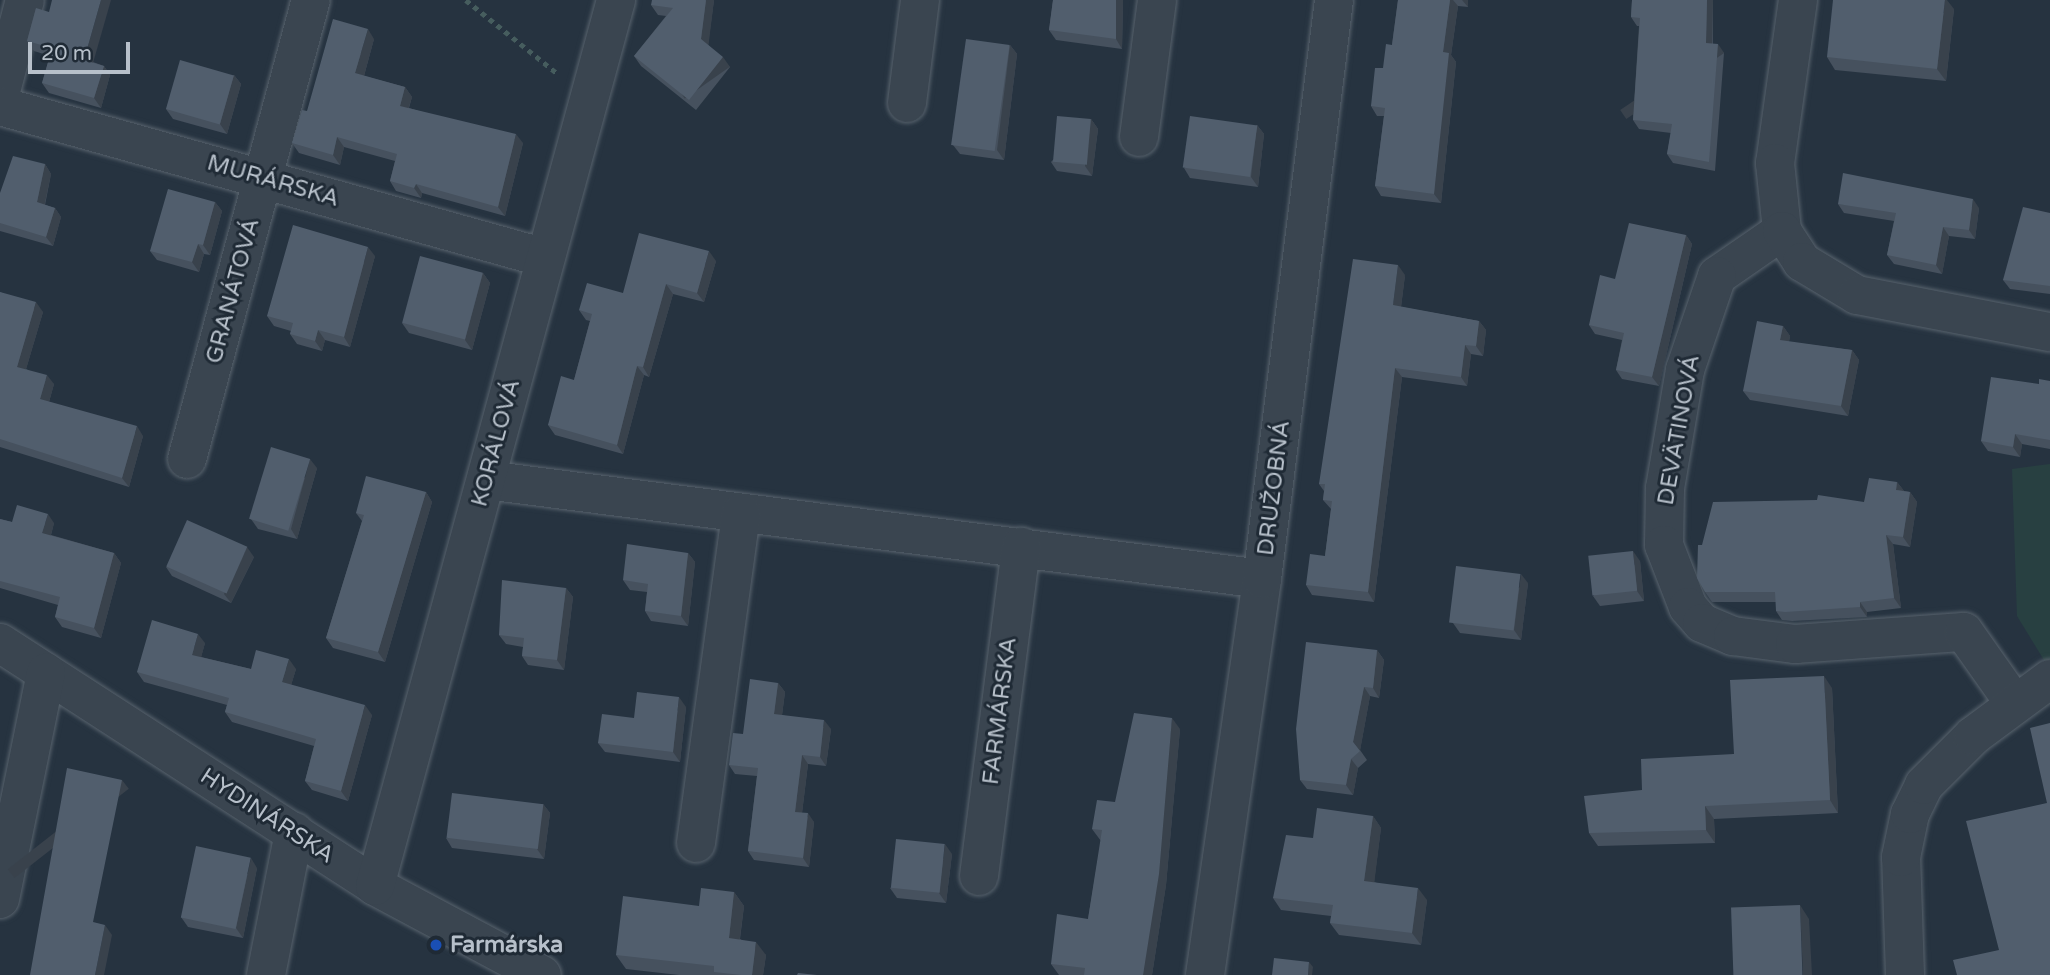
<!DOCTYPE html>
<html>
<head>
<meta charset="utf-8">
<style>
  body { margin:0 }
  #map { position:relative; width:2050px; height:975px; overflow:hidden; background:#263340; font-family:"Varela Round",sans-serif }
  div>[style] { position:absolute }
  .green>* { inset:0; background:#284041 }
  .path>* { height:4.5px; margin-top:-2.25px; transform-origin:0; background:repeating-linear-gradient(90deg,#465d5e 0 5px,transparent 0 10px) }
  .roads { filter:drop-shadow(0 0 2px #58636d) drop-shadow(0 0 2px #58636d) }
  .minor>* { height:38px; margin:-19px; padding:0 19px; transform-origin:19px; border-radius:19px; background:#3a4550 }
  .wall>* { inset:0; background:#46515e }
  .shaded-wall>* { inset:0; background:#39424c; transform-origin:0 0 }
  .building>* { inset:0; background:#515e6d; transform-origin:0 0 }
  .dots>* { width:19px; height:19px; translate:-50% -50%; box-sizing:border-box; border:4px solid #1f2a35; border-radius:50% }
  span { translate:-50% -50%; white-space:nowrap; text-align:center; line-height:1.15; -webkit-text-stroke:6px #1f2a35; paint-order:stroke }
  .street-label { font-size:23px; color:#b7c0ca }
  .poi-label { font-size:23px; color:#b7c0ca; font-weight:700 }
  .left { translate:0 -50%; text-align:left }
  .scale { position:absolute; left:28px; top:42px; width:102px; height:32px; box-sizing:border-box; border:4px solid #b7c0ca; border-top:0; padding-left:9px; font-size:21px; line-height:24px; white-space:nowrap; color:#b7c0ca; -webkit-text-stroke:5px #1f2a35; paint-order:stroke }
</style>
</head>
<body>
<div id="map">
  <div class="green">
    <div style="clip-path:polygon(2050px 464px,2050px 662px,2047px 665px,2017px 616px,2012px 469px)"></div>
  </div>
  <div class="path">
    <div style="left:466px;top:0;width:118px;rotate:38.8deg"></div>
  </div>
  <div class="roads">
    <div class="minor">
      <div style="left:1798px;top:0;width:165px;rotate:98deg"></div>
      <div style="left:1775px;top:163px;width:68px;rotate:84.1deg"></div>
      <div style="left:1782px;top:231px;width:79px;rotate:145.3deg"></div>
      <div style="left:1717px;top:276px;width:99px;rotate:108.8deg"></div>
      <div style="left:1685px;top:370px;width:120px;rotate:99.6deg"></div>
      <div style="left:1665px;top:488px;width:57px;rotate:91deg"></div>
      <div style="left:1664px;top:545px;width:66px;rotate:68.8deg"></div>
      <div style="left:1688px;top:607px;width:21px;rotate:49deg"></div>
      <div style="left:1702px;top:623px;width:34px;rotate:23deg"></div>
      <div style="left:1733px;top:636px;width:63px;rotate:7.4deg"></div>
      <div style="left:1795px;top:644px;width:169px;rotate:-4.1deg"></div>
      <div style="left:1964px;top:632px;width:87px;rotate:54.8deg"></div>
      <div style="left:0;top:95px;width:98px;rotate:-75.3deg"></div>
      <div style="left:907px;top:103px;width:104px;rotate:-82.8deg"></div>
      <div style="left:0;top:106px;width:566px;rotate:15.58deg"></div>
      <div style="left:1139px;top:137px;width:138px;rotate:-82.5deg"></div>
      <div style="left:1782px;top:231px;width:37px;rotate:57deg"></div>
      <div style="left:1802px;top:262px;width:64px;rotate:31deg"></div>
      <div style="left:1857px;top:295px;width:197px;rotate:10.9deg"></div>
      <div style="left:187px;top:459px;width:475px;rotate:-74.9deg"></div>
      <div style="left:486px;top:480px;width:782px;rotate:7.27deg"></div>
      <div style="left:0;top:643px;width:447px;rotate:32.9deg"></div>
      <div style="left:375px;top:886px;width:189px;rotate:28.1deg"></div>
      <div style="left:696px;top:843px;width:333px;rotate:-82.2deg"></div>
      <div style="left:979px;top:876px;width:332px;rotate:-82.7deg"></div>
      <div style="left:375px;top:886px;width:918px;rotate:-74.78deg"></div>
      <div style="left:0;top:899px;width:231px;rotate:-78.5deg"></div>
      <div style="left:266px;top:975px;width:146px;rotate:-78.9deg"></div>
      <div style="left:1205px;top:975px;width:400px;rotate:-81.8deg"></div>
      <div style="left:1262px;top:579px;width:583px;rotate:-82.91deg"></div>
      <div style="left:1905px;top:975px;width:118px;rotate:-91.9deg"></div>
      <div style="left:1901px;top:857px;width:44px;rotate:-78.2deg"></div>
      <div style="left:1910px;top:814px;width:32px;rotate:-64deg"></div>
      <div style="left:1924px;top:785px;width:69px;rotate:-45deg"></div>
      <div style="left:1973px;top:736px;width:96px;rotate:-36.5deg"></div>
    </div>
  </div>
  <div class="wall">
    <div style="clip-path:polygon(714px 0,708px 45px,730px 67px,696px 110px,641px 66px,634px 56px,666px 16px,658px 15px,651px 5px)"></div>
    <div style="clip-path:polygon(1053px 0,1123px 0,1122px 49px,1056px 40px,1049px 30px)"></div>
    <div style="clip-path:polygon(1398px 0,1468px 0,1468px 7px,1458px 6px,1451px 55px,1456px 62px,1441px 203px,1381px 196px,1375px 186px,1384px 116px,1377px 116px,1371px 106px,1392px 45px)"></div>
    <div style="clip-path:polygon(1632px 0,1713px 0,1713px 44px,1724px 53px,1715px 171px,1673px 163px,1667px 154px,1671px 133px,1639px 129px,1633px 120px,1639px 26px,1637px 26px,1631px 17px)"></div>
    <div style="clip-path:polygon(36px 8px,93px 62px,104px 66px,110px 75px,101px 108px,49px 93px,42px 83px,50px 56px,34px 51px,27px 41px)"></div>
    <div style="clip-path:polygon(1954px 9px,1946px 81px,1835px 70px,1827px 57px)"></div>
    <div style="clip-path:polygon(374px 39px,364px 76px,405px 87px,412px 97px,409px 108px,523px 143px,505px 216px,422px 193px,421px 198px,396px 191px,390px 181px,395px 161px,344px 147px,340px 165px,299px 153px,292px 143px,307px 111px)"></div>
    <div style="clip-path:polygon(1010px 45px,1017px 54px,1004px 160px,960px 154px,953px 145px)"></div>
    <div style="clip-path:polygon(234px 75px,241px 84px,227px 134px,173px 119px,166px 109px)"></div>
    <div style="clip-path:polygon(1091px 119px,1098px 129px,1092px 176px,1057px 171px,1051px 162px)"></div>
    <div style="clip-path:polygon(1257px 125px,1264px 134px,1258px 187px,1190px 178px,1184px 168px)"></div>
    <div style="clip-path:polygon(45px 164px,51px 174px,45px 205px,55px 208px,61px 217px,53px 246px,0 231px,0 193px)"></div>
    <div style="clip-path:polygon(215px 202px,222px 211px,210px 255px,204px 254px,199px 272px,157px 260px,150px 251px)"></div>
    <div style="clip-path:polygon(1838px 204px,1979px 208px,1975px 239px,1949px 236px,1942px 274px,1894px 264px,1887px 255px,1894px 221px,1844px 213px)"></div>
    <div style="clip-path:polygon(2050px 213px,2050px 294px,2010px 289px,2003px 280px)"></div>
    <div style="clip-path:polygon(1686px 235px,1692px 244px,1659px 386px,1622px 379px,1616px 370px,1622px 340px,1595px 334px,1589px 325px,1615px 279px)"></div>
    <div style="clip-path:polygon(375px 256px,350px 347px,325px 340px,322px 351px,297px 344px,290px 334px,291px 331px,274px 326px,267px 316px)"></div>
    <div style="clip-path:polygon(716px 261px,704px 302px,673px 294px,649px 377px,644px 375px,623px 454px,555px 435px,548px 425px,574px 380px,590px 321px,586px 320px,579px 310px)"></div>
    <div style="clip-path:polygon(483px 273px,490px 283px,472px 350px,409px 333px,402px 323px)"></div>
    <div style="clip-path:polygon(1405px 275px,1401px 307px,1479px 321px,1486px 330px,1483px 356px,1471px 354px,1467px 386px,1402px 377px,1374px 602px,1312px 595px,1306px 585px,1325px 556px,1331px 509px,1323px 500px,1324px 491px,1319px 484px)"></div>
    <div style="clip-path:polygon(0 292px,43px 312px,26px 369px,54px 384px,49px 402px,143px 436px,129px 487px,0 447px)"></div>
    <div style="clip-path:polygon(1783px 326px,1790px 336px,1789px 342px,1852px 350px,1859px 360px,1848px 416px,1750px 400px,1743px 391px)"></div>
    <div style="clip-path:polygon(2050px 381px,2050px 449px,2022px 444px,2020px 457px,1988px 451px,1981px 441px)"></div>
    <div style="clip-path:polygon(317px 468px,297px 539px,258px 529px,251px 519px)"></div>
    <div style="clip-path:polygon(1897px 482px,1904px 491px,1910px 492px,1917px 502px,1910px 547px,1893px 544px,1901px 608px,1867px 612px,1867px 617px,1792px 621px,1782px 620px,1776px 611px,1776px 602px,1712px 602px,1705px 592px,1702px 545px,1864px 502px)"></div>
    <div style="clip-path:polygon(426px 492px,432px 502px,385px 662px,333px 648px,326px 638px,362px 521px,356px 513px)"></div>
    <div style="clip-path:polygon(0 519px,12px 522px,54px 523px,51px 535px,114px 553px,121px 563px,101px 638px,62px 627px,55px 617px,58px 605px,0 588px)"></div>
    <div style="clip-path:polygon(688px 553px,695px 562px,688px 626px,651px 621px,645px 611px,647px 592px,630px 590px,623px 580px)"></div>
    <div style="clip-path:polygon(254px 557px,231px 603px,172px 576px,166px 567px)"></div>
    <div style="clip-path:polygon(1640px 561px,1644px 601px,1600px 606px,1593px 596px)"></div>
    <div style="clip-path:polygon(1528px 583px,1521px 640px,1460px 633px,1453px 623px)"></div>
    <div style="clip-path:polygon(566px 588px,573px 597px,564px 670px,528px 665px,522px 656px,523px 647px,506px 644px,499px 635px)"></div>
    <div style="clip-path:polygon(205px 643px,201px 657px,251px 669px,296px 669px,291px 685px,372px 715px,348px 801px,312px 790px,305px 781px,314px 746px,232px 722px,225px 712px,227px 705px,144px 682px,137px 672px)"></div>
    <div style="clip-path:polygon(1377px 650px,1384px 660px,1379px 698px,1370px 696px,1360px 750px,1367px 760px,1358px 768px,1353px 795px,1307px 789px,1300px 780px)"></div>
    <div style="clip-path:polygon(778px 683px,785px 692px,782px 715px,831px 729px,826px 766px,808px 764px,802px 813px,814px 822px,809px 867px,754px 860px,748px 851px,757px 776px,735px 774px,729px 765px,743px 734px)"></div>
    <div style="clip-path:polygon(1832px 688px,1838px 813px,1714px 819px,1715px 843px,1598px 846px,1589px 833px,1642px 790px,1734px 754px)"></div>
    <div style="clip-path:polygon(686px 707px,680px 762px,605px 752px,598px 743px)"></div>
    <div style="clip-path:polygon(1180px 729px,1166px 885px,1152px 975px,1059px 975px,1051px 964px,1088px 919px,1101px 841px,1092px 829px)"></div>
    <div style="clip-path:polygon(543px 804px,550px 813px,544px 859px,452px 848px,446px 838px)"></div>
    <div style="clip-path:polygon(1373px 816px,1381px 828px,1374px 882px,1427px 900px,1421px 945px,1339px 935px,1330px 923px,1331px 916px,1281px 910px,1273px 898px,1313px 838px)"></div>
    <div style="clip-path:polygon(952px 854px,946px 903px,897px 898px,890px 888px)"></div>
    <div style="clip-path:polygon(257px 868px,243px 938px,188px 927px,181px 917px)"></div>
    <div style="clip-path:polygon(734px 892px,744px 906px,740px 939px,766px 955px,763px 975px,679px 975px,626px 969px,616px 955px,699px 906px)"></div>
  </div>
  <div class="shaded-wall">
    <div style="clip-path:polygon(101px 0,111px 0,91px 70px,84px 60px)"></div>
    <div style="clip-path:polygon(706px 0,714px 0,708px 49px,701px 39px)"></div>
    <div style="clip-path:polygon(1116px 0,1123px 0,1122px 49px,1116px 39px)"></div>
    <div style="clip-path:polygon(1450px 0,1453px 0,1458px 6px,1451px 55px,1456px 62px,1441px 203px,1434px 194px,1443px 52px)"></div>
    <div style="clip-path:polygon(1462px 0,1468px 0,1468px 7px)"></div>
    <div style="clip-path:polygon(1707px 0,1713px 0,1712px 52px,1706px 43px)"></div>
    <div style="clip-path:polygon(1945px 0,1947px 0,1954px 9px,1946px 81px,1937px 69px)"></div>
    <div style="clip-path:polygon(368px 29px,374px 39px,362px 83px,355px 73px)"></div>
    <div style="left:1718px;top:44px;width:11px;height:118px;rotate:56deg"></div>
    <div style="clip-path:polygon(1010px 45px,1017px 54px,1004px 160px,997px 150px)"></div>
    <div style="left:723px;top:57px;width:12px;height:55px;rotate:55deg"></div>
    <div style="clip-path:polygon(104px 66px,110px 75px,101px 108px,94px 98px)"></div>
    <div style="clip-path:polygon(234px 75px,241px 84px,227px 134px,220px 124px)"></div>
    <div style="clip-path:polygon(405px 87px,412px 97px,406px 116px,400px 106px)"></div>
    <div style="clip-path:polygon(1091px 119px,1098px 129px,1092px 176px,1085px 166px)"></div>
    <div style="clip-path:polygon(1257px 125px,1264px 134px,1258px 187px,1251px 177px)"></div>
    <div style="clip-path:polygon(516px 134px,523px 143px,505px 216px,498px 207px)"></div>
    <div style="clip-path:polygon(337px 137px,344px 147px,340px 165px,333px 155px)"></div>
    <div style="clip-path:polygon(45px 164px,51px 174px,43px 212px,37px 202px)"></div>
    <div style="clip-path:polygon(416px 184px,422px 193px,421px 198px,414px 188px)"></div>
    <div style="clip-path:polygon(1973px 199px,1979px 208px,1975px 239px,1969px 230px)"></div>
    <div style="clip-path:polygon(215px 202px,222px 211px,210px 255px,203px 245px)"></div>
    <div style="clip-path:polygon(55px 208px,61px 217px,53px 246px,46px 237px)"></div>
    <div style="clip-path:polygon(1943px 227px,1949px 236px,1942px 274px,1936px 265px)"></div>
    <div style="clip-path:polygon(1686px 235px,1692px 244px,1659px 386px,1652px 377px)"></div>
    <div style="clip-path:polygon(198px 244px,204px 254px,199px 272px,192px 262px)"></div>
    <div style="clip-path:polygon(368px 247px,375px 256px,350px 347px,344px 337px)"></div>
    <div style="clip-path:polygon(709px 251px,716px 261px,704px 302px,697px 293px)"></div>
    <div style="clip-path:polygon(1398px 265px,1405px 275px,1400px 315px,1393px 305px)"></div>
    <div style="clip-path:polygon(483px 273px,490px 283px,472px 350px,465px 340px)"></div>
    <div style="clip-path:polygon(666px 284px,673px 294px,649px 377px,643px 367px)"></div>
    <div style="clip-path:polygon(36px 302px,43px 312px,24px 376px,17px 367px)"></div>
    <div style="clip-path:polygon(1479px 321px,1486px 330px,1483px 356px,1476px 346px)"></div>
    <div style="clip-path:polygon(1783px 326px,1790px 336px,1787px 350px,1780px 340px)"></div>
    <div style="clip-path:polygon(318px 330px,325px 340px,322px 351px,315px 341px)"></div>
    <div style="clip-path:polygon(1465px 345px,1471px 354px,1467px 386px,1461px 377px)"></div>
    <div style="clip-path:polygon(1852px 350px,1859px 360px,1848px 416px,1841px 406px)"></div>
    <div style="clip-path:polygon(637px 366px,644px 375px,623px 454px,617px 445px)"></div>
    <div style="clip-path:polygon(1395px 368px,1402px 377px,1374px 602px,1368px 592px)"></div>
    <div style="clip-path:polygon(47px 375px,54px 384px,47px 409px,40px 399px)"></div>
    <div style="clip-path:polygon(137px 426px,143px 436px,129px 487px,122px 478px)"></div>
    <div style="clip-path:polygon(2015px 434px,2022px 444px,2020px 457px,2013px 447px)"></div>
    <div style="clip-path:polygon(310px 459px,317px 468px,297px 539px,291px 529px)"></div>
    <div style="clip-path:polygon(1897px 482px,1904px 491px,1896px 490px)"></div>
    <div style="clip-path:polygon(426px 492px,432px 502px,385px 662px,378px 652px)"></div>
    <div style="clip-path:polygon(1910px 492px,1917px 502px,1910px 547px,1903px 537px)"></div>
    <div style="clip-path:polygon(48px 514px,54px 523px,49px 542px,42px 533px)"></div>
    <div style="clip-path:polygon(1886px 535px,1893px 544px,1901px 608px,1894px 598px)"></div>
    <div style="clip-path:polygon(247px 547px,254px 557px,231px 603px,224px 594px)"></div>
    <div style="clip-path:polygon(1633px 551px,1640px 561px,1644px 601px,1637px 591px)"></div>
    <div style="clip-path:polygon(114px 553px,121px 563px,101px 638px,94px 628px)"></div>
    <div style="clip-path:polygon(688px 553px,695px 562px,688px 626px,681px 616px)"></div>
    <div style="clip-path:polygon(1521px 574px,1528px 583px,1521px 640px,1514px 630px)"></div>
    <div style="clip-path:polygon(566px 588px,573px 597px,564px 670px,557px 660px)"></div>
    <div style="clip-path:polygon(1860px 602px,1867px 612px,1867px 617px,1860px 607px)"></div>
    <div style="clip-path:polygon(198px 634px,205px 643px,199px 665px,192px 655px)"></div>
    <div style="clip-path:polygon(1377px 650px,1384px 660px,1379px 698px,1373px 688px)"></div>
    <div style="clip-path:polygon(289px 659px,296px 669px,289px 692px,282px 682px)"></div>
    <div style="clip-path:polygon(1824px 676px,1832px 688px,1838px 813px,1830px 800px)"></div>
    <div style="clip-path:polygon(778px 683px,785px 692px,781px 723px,774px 714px)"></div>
    <div style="clip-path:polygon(1364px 687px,1370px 696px,1360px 751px,1353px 742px)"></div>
    <div style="clip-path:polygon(679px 697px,686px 707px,680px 762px,673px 752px)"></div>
    <div style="clip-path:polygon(365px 705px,372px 715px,348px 801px,341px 791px)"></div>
    <div style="clip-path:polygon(1172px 718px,1180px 729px,1166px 885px,1152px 975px,1143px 975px)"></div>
    <div style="clip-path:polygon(824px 720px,831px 729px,826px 766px,820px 757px)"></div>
    <div style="clip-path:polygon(802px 755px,808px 764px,801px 821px,795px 812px)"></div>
    <div style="clip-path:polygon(1351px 759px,1358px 768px,1353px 795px,1346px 785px)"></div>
    <div style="left:122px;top:780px;width:11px;height:145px;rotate:52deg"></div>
    <div style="clip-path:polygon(543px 804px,550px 813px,544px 859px,537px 849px)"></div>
    <div style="clip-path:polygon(1705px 806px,1714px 819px,1715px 843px,1706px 830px)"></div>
    <div style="clip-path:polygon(808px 813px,814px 822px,809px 867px,803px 858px)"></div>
    <div style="clip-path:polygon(1373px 816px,1381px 828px,1373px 893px,1364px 881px)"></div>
    <div style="clip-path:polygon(945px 844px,952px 854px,946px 903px,939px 893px)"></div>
    <div style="clip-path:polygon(251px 858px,257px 868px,243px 938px,236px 928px)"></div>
    <div style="clip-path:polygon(1418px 888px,1427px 900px,1421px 945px,1412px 933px)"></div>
    <div style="clip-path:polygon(734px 892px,744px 906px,738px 952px,729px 938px)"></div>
    <div style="clip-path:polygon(1800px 905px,1809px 919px,1812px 975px,1803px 975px)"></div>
    <div style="clip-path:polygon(105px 925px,112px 935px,104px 975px,95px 975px)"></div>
    <div style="clip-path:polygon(756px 942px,766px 955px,763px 975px,752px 975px)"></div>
    <div style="clip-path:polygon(1309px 962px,1313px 967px,1312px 975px,1308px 975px)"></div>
  </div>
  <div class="building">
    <div style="clip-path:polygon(52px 0,101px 0,84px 60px,104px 66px,94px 98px,42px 83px,52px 48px,27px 41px,36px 8px,49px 12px)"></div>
    <div style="clip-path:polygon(652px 0,706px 0,701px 39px,723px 57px,689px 100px,634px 56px,673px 8px,651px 5px)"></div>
    <div style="clip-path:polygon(1053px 0,1116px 0,1116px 39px,1049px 30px)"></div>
    <div style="clip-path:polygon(1398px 0,1450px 0,1443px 52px,1449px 53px,1434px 194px,1375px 186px,1385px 108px,1371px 106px,1375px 68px,1383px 68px,1386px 44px,1392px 45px)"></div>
    <div style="clip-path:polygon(1632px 0,1707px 0,1706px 43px,1718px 44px,1709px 162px,1667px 154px,1672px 124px,1633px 120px,1640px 18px,1631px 17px)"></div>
    <div style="clip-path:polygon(1833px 0,1945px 0,1937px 69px,1827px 57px)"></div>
    <div style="clip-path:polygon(333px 19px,368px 29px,355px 73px,405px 87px,400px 106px,516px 134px,498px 207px,416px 184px,414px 188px,390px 181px,397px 154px,337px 137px,333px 155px,292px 143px,302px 110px,307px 111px)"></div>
    <div style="left:966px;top:39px;width:44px;height:107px;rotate:8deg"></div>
    <div style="left:180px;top:60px;width:56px;height:51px;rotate:16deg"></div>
    <div style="left:1057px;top:116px;width:34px;height:46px;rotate:5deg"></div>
    <div style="left:1190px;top:116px;width:68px;height:52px;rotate:8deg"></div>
    <div style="clip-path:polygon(13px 156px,45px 164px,37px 202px,55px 208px,46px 237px,0 223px,0 193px)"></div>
    <div style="clip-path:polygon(1843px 173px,1973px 199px,1969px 230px,1943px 227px,1936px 265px,1887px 255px,1896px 213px,1838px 204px)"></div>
    <div style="clip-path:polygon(168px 189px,215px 202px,203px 245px,198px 244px,192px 262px,150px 251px)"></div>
    <div style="clip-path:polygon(2023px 207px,2050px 213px,2050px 286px,2003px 280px)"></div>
    <div style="clip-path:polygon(1629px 223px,1686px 235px,1652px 377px,1616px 370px,1624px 333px,1589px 325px,1600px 275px,1615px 279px)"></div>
    <div style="clip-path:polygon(293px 225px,368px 247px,344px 337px,318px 330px,315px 341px,290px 334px,293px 323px,267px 316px)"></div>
    <div style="clip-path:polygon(639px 233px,709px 251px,697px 293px,666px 284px,643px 367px,637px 366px,617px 445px,548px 425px,561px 376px,574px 380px,592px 314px,579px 310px,587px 283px,623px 293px)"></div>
    <div style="left:420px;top:256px;width:65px;height:69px;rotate:15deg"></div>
    <div style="clip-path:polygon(1353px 259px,1398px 265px,1393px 305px,1479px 321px,1476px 346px,1465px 345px,1461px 377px,1395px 368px,1368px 592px,1306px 585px,1310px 554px,1325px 556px,1332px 501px,1323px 500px,1325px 484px,1319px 484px)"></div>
    <div style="clip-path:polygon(0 292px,36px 302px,17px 367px,47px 375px,40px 399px,137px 426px,122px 478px,0 439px)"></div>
    <div style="clip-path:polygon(1757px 321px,1783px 326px,1780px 340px,1852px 350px,1841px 406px,1743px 391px)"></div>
    <div style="clip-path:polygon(1991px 377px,2039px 384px,2039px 379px,2050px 381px,2050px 440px,2015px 434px,2013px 447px,1981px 441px)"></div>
    <div style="left:271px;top:447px;width:41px;height:75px;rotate:17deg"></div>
    <div style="clip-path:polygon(366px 476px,426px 492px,378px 652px,326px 638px,364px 515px,356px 513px)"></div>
    <div style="clip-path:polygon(1869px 478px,1897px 482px,1896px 490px,1910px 492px,1903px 537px,1886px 535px,1894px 598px,1860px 602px,1860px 607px,1785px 612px,1776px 611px,1775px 592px,1705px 592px,1697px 578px,1698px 545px,1702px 545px,1713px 502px,1817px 500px,1818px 495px,1864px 502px)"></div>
    <div style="clip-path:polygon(17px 505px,48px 514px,42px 533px,114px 553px,94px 628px,55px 617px,60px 597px,0 581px,0 519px,12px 522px)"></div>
    <div style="left:187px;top:520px;width:66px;height:51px;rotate:24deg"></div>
    <div style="clip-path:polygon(627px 544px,688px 553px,681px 616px,645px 611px,648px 584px,623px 580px)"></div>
    <div style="left:1633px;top:551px;width:40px;height:45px;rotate:84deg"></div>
    <div style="left:1456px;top:566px;width:65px;height:57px;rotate:7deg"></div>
    <div style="clip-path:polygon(502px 580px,566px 588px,557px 660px,522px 656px,524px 638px,499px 635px)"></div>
    <div style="clip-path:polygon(152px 620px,198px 634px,192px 655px,251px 669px,256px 650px,289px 659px,282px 682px,365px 705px,341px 791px,305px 781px,316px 739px,225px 712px,229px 698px,137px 672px)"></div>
    <div style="clip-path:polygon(1306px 642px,1377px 650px,1373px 688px,1364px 687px,1353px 742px,1360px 751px,1351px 759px,1346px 785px,1300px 780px,1296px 729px)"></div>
    <div style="clip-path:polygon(1824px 676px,1830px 800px,1705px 806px,1706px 830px,1589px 833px,1584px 796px,1642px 790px,1641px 759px,1734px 754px,1730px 680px)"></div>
    <div style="clip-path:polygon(750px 679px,778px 683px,774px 714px,824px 720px,820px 757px,802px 755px,795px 812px,808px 813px,803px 858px,748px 851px,758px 768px,729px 765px,733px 733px,743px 734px)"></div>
    <div style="clip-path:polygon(637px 692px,679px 697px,673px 752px,598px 743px,602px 714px,634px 718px)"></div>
    <div style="clip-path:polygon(1134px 713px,1172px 718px,1159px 874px,1143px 975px,1084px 975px,1085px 968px,1051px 964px,1057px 914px,1088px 919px,1102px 830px,1092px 829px,1097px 800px,1115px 802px)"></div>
    <div style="clip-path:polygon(2050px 723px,2050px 975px,1957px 975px,1953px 960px,1999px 950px,1966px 821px,2047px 803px,2030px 728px)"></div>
    <div style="clip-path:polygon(67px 768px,122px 780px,93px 922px,105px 925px,95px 975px,30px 975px)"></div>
    <div style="left:452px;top:793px;width:92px;height:45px;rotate:7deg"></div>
    <div style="clip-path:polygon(1317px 808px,1373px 816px,1364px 881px,1418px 888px,1412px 933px,1330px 923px,1333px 905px,1273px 898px,1286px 835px,1313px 838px)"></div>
    <div style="left:896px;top:839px;width:49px;height:49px;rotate:6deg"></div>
    <div style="left:196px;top:846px;width:56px;height:73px;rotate:12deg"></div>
    <div style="clip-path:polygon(701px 888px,734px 892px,729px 938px,756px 942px,752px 975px,741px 975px,714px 972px,714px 966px,616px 955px,623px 896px,699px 906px)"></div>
    <div style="left:1800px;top:905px;width:70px;height:69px;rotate:88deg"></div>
    <div style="clip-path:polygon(1274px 958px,1309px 962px,1308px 975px,1272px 975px)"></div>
    <div style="clip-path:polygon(798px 973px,817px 975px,797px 975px)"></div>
  </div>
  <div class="dots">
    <div style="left:436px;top:945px;background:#1a4fb4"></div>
  </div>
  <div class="street-label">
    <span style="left:273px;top:181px;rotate:16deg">MURÁRSKA</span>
    <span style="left:233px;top:291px;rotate:-75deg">GRANÁTOVÁ</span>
    <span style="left:1679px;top:430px;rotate:-80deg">DEVÄTINOVÁ</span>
    <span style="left:496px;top:443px;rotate:-75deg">KORÁLOVÁ</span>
    <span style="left:1274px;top:488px;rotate:-83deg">DRUŽOBNÁ</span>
    <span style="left:1000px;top:711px;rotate:-83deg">FARMÁRSKA</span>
    <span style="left:267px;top:816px;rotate:33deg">HYDINÁRSKA</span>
  </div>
  <div class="poi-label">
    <span class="left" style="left:450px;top:945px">Farmárska</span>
  </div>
  <div class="scale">20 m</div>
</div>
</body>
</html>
